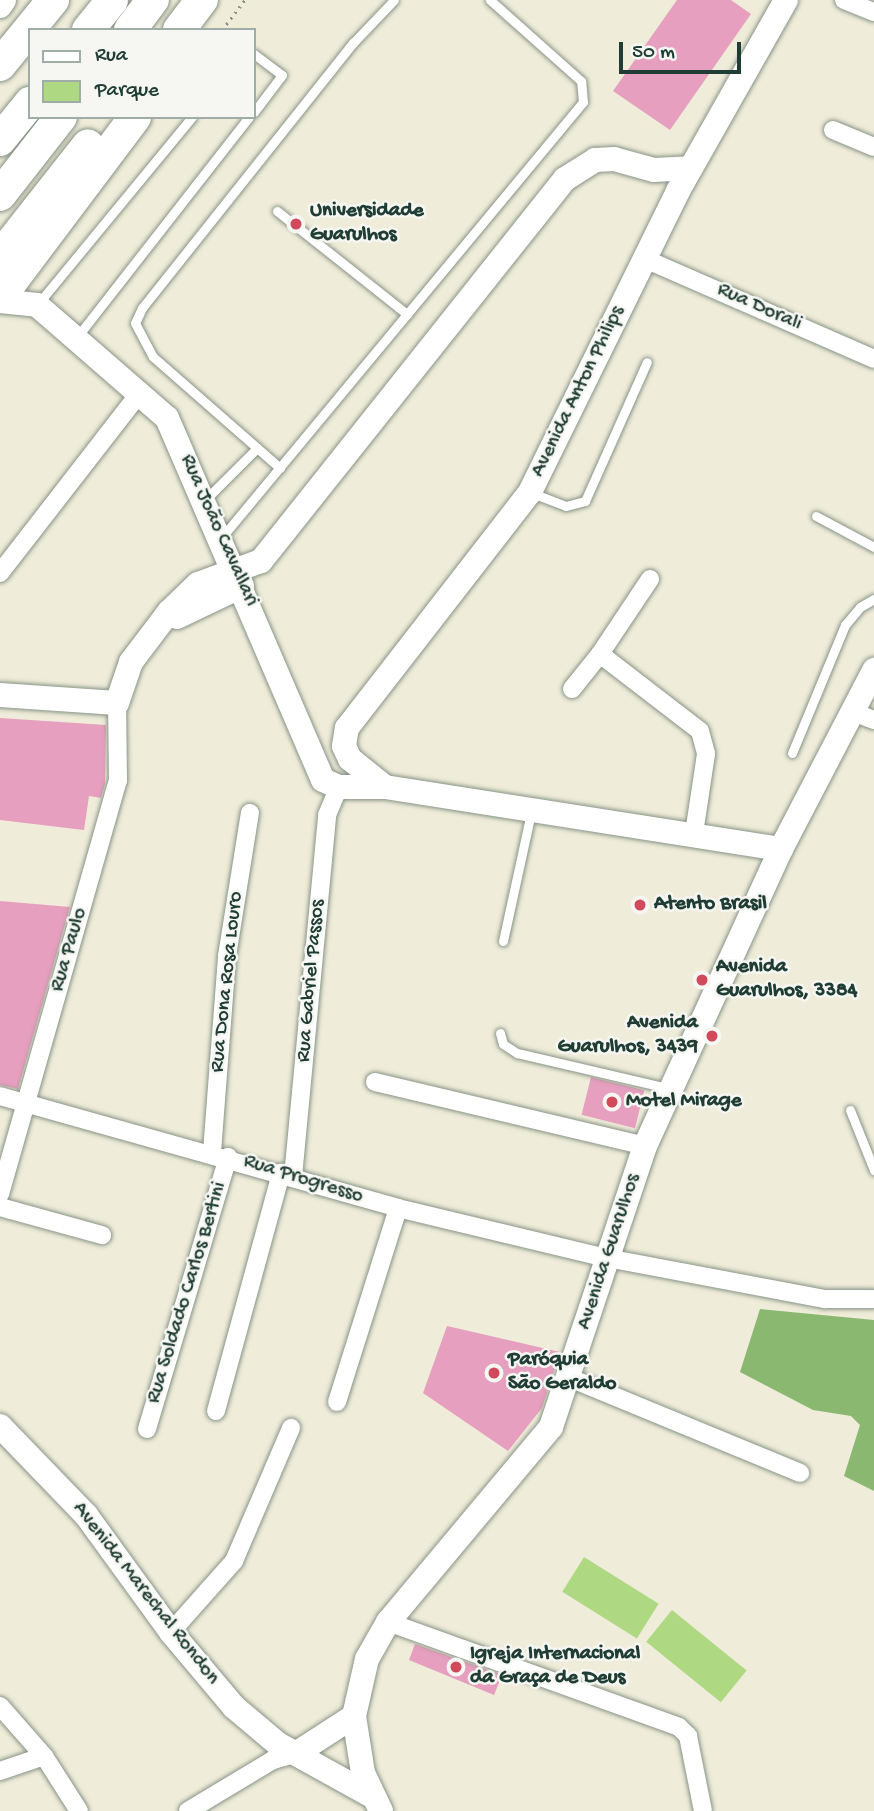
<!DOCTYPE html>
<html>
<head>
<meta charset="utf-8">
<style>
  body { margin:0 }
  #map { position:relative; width:874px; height:1811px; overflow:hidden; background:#efecd9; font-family:"Gochi Hand",sans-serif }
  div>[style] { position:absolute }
  .green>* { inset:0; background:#afd883; transform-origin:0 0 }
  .forest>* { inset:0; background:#8bb871 }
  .building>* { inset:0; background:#e69fbe; transform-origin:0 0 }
  .path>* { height:2.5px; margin-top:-1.25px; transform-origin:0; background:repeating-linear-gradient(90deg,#879486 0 2px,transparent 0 7px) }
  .roads { filter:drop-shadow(0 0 2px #879486) drop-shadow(0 0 2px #879486) }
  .lane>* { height:9px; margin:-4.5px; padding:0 4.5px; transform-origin:4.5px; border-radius:4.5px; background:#fff }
  .street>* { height:18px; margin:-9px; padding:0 9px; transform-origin:9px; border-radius:9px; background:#fff }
  .secondary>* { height:24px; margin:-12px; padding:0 12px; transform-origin:12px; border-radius:12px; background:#fff }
  .highway>* { height:32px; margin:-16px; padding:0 16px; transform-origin:16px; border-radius:16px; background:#fff }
  .dots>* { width:19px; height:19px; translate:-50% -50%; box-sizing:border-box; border:4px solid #f6f6f2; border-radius:50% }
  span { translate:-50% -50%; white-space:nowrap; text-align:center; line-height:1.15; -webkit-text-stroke:5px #f6f6f2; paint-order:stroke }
  .poi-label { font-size:21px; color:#1f3d34; font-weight:700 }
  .left { translate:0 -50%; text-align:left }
  .right { translate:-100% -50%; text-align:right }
  .street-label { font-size:21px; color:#1f3d34 }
  .legend { position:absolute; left:28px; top:28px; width:228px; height:91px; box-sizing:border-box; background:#f6f6f2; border:2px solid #a0aca6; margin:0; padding:9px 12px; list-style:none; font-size:21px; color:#1f3d34 }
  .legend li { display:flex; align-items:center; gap:14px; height:35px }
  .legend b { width:35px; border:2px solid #a0aca6 }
  .scale { position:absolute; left:619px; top:42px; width:122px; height:32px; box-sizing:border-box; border:4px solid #1f3d34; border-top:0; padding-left:9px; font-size:21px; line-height:24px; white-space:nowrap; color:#1f3d34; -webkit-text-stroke:5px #f6f6f2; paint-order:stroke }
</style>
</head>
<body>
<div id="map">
  <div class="green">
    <div style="left:584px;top:1557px;width:88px;height:41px;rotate:32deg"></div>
    <div style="left:672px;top:1610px;width:96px;height:41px;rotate:39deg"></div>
  </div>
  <div class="forest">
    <div style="clip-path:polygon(760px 1309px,874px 1320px,874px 1491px,844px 1476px,860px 1425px,851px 1416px,813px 1410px,740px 1372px)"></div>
  </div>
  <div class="building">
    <div style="clip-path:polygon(677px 0,731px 0,751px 14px,670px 130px,613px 91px)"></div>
    <div style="clip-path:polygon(0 718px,106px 725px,105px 784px,101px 798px,89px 796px,84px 830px,0 820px)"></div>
    <div style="clip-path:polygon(0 901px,70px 907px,18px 1089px,0 1085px)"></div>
    <div style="left:591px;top:1077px;width:55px;height:39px;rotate:14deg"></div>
    <div style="clip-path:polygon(447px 1326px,560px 1352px,542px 1408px,508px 1451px,423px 1393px)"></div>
    <div style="clip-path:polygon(415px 1644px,502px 1675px,494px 1695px,409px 1660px)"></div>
  </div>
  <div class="path">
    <div style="left:222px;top:30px;width:38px;rotate:-53deg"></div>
  </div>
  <div class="roads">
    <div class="lane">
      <div style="left:254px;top:54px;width:35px;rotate:37deg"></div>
      <div style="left:282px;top:75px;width:46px;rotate:127.1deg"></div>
      <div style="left:277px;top:211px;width:166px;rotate:38.4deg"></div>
      <div style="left:37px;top:305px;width:244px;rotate:-50.5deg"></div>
      <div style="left:77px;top:337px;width:279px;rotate:-52deg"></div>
      <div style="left:280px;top:468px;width:169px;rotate:-138.8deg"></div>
      <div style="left:153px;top:357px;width:38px;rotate:-118deg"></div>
      <div style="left:135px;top:323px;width:17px;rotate:-65deg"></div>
      <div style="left:142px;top:308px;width:339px;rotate:-51.5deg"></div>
      <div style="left:353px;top:43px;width:59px;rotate:-46.4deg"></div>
      <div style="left:532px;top:493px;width:36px;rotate:21deg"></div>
      <div style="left:566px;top:506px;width:20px;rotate:-15deg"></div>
      <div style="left:585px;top:501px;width:152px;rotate:-66deg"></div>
      <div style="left:206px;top:499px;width:72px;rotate:-45deg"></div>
      <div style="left:816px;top:516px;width:66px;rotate:28.1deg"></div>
      <div style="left:222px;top:537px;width:565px;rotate:-50.31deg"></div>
      <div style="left:583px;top:102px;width:21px;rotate:-95deg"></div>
      <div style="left:581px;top:81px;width:122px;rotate:-138.3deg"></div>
      <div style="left:792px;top:753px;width:139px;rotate:-67.5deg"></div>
      <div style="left:845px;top:625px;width:23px;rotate:-50deg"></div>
      <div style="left:860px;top:607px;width:16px;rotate:-30deg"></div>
      <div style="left:503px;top:941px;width:131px;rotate:-77.7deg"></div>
      <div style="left:500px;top:1033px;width:11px;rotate:75deg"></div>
      <div style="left:503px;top:1044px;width:17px;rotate:33deg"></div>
      <div style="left:517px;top:1053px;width:155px;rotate:13.1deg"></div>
      <div style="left:850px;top:1110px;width:65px;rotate:68.2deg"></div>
    </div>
    <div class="street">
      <div style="left:844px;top:0;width:32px;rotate:22deg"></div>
      <div style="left:833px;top:130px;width:44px;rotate:22.5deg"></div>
      <div style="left:643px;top:258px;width:252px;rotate:23.6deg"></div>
      <div style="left:0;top:573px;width:227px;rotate:-52.2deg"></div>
      <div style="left:650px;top:579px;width:90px;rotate:123.7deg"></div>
      <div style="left:600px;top:654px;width:126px;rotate:37.6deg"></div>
      <div style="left:700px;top:731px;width:24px;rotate:75deg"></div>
      <div style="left:706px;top:754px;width:80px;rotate:98.6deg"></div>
      <div style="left:572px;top:689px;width:45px;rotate:-51.3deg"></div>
      <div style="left:853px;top:712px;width:22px;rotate:21deg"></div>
      <div style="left:375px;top:1082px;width:277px;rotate:13.3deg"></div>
      <div style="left:0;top:1096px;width:413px;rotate:15.7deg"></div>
      <div style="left:398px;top:1208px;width:215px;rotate:13.5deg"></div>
      <div style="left:607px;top:1258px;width:222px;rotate:10.7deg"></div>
      <div style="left:825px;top:1299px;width:49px"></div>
      <div style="left:212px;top:1152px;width:197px;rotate:-85.6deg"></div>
      <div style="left:227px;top:956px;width:145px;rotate:-80.9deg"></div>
      <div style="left:293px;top:1177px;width:364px;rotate:-84.6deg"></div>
      <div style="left:327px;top:815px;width:30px;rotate:-67deg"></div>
      <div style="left:0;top:1194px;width:430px;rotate:-74.1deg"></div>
      <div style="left:118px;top:781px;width:78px;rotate:-90.7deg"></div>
      <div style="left:0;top:1207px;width:106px;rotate:15.4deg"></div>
      <div style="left:570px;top:1378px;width:249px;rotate:22.4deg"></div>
      <div style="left:337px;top:1402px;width:203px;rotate:-72.5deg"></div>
      <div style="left:216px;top:1411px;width:247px;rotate:-74.7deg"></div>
      <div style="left:147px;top:1429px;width:284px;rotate:-73.4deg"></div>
      <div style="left:388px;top:1622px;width:309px;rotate:19.8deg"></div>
      <div style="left:679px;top:1727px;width:13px;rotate:45deg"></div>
      <div style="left:688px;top:1736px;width:76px;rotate:78.7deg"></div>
      <div style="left:171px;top:1632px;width:95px;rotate:-48.4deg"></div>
      <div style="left:234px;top:1561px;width:145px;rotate:-66.8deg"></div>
      <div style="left:0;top:1706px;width:67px;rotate:48.7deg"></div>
      <div style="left:44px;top:1756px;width:65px;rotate:57.5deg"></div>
      <div style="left:0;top:1771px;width:46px;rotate:-18.8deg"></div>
      <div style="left:188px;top:1811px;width:99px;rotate:-31deg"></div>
      <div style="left:273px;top:1760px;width:25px;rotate:-16deg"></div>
    </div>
    <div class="secondary">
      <div style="left:0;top:6px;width:7px;rotate:-56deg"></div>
      <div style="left:0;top:301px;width:37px;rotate:6deg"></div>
      <div style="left:37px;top:305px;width:172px;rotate:41deg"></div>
      <div style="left:167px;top:418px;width:394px;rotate:66.7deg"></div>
      <div style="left:323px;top:780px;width:17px;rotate:24deg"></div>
      <div style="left:339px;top:787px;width:46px"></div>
      <div style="left:385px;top:787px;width:401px;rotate:8.9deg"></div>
      <div style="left:177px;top:617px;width:72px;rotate:-25.5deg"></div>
      <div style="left:0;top:695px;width:117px;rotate:3.9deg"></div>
      <div style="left:117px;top:703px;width:43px;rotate:-71.1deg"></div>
      <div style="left:131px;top:662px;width:63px;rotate:-52.8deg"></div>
      <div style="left:169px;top:612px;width:40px;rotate:-44deg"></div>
      <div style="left:198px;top:584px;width:67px;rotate:-20.1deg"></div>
      <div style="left:261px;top:561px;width:488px;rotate:-51.5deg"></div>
      <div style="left:565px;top:179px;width:36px;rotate:-32deg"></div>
      <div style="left:595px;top:160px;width:19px;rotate:-3deg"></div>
      <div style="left:614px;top:159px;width:41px;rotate:15.4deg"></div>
      <div style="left:654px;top:170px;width:36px;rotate:-3deg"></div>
      <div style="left:385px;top:787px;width:45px;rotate:-141.3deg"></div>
      <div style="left:350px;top:759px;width:14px;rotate:-115deg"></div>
      <div style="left:344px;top:746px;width:18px;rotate:-81deg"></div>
      <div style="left:347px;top:728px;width:299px;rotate:-52.2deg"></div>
      <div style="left:530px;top:492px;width:335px;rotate:-63.8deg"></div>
      <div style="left:678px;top:191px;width:219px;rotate:-60.5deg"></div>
      <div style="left:0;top:1426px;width:124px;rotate:46deg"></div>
      <div style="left:86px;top:1515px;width:145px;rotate:54deg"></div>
      <div style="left:171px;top:1632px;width:98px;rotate:50deg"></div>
      <div style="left:234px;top:1707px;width:57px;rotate:40.1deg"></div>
      <div style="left:278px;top:1744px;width:107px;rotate:29deg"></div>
      <div style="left:297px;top:1753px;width:68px;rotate:-33deg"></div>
      <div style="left:381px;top:1811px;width:42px;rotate:-115.3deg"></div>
      <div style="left:363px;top:1773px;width:58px;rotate:-99deg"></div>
      <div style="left:354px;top:1716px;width:58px;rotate:-77.2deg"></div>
      <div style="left:367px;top:1659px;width:43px;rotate:-60.4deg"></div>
      <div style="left:388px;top:1622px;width:254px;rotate:-50.1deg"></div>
      <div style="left:551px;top:1427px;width:296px;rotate:-71.5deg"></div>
      <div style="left:645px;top:1146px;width:327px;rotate:-65.4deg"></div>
      <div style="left:781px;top:849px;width:202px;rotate:-62.5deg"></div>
    </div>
    <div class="highway">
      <div style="left:88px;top:30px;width:38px;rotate:-51deg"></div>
      <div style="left:130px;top:30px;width:38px;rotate:-53deg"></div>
      <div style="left:179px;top:30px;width:38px;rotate:-53deg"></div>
      <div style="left:0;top:65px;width:84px;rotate:-50.8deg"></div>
      <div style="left:0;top:140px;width:48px;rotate:-51deg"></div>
      <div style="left:0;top:195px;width:99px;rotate:-52deg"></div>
      <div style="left:0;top:257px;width:142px;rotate:-51.8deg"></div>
      <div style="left:0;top:297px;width:225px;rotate:-53.1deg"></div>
    </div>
  </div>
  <div class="dots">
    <div style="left:296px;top:224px;background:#d1495b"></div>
    <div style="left:640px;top:905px;background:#d1495b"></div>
    <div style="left:702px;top:980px;background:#d1495b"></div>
    <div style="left:712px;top:1036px;background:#d1495b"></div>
    <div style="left:612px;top:1102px;background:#d1495b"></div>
    <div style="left:494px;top:1373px;background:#d1495b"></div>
    <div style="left:456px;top:1667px;background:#d1495b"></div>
  </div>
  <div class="poi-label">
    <span class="left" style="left:310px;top:224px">Universidade<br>Guarulhos</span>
    <span class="left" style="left:654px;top:905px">Atento Brasil</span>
    <span class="left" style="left:716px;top:980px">Avenida<br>Guarulhos, 3384</span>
    <span class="right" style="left:698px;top:1036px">Avenida<br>Guarulhos, 3439</span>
    <span class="left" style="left:626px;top:1102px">Motel Mirage</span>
    <span class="left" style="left:508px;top:1373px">Paróquia<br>São Geraldo</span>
    <span class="left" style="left:470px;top:1667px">Igreja Internacional<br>da Graça de Deus</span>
  </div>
  <div class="street-label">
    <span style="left:759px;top:308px;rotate:24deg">Rua Dorali</span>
    <span style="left:579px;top:392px;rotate:-64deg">Avenida Anton Philips</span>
    <span style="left:218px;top:531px;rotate:66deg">Rua João Cavallari</span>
    <span style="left:70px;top:950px;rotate:-74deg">Rua Paulo</span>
    <span style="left:312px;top:981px;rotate:-85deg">Rua Gabriel Passos</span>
    <span style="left:228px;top:982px;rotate:-84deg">Rua Dona Rosa Louro</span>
    <span style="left:303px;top:1180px;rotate:17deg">Rua Progresso</span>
    <span style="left:610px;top:1252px;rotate:-72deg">Avenida Guarulhos</span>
    <span style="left:188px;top:1293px;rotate:-73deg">Rua Soldado Carlos Bertini</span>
    <span style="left:145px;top:1594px;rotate:52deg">Avenida Marechal Rondon</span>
  </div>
  <ul class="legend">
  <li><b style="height:9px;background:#fff"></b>Rua</li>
  <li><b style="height:19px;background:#afd883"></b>Parque</li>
  </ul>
  <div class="scale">50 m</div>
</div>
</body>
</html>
